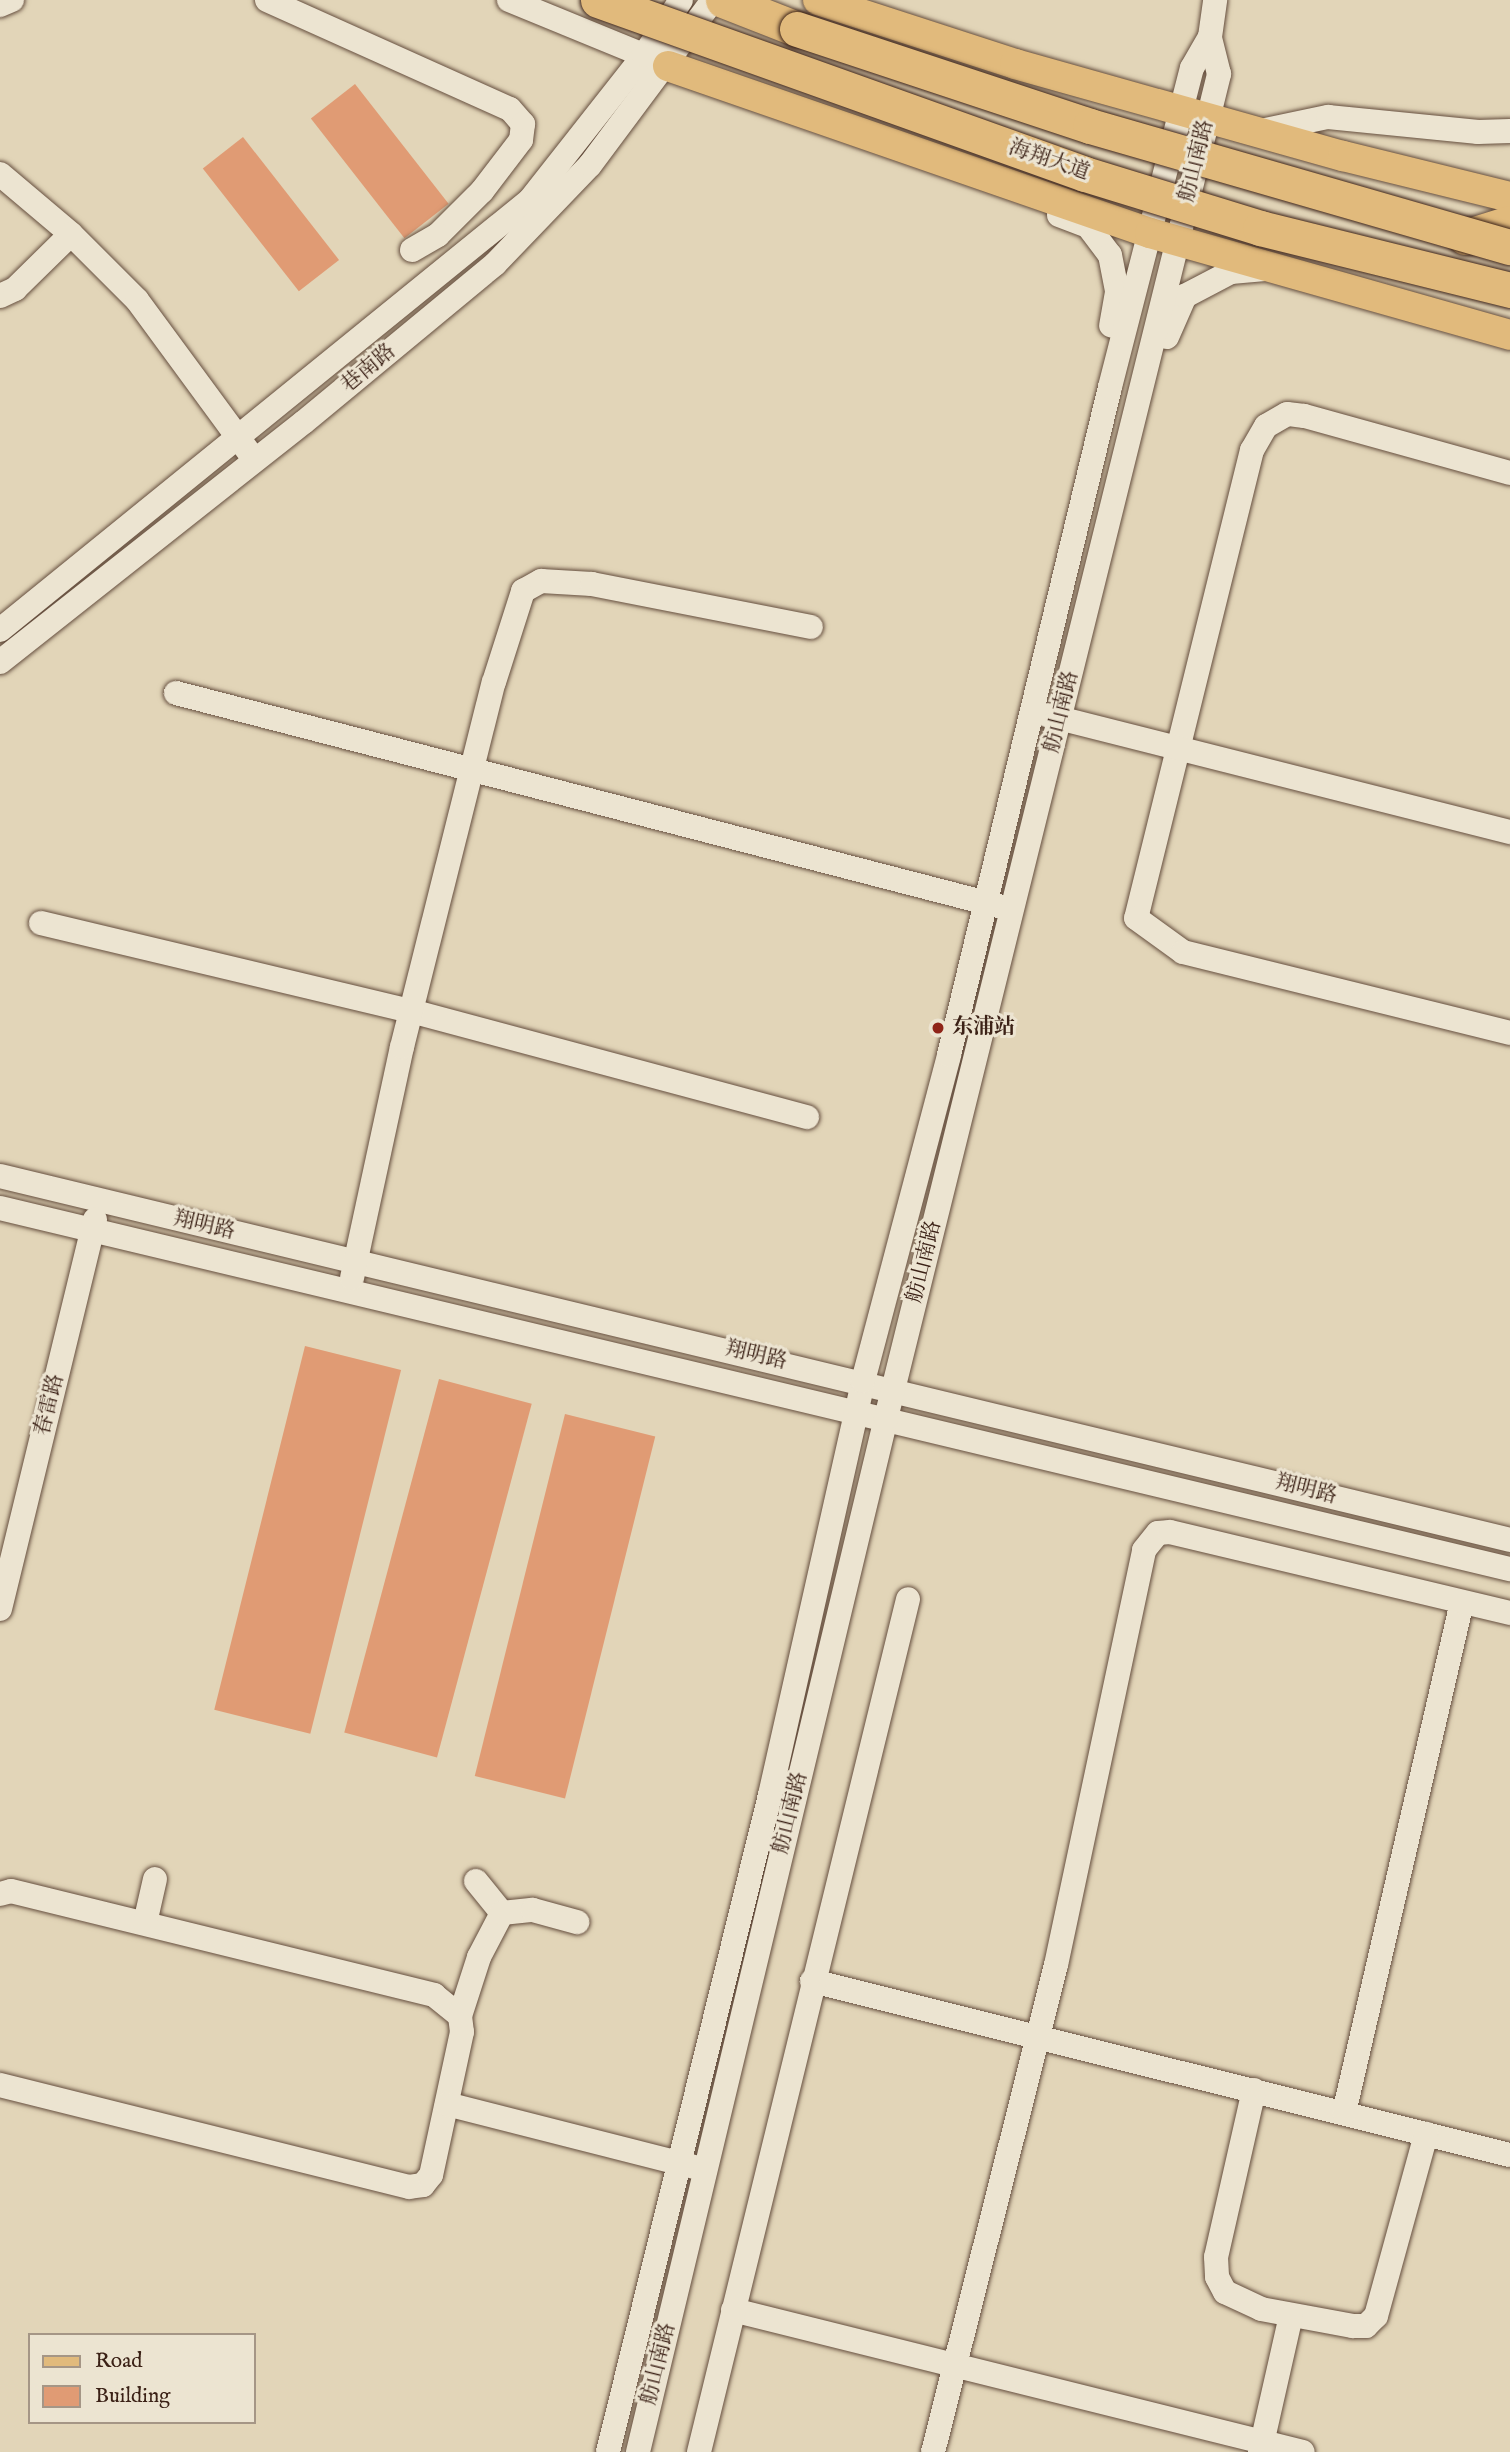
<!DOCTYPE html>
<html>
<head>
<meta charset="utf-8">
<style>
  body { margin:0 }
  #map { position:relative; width:1510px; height:2452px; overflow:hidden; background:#e2d5b8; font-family:"IM FELL English","Noto Serif SC",serif }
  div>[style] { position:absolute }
  .building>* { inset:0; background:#e09b74; transform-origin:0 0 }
  .roads { filter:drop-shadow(0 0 2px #654e3e) drop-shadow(0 0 2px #654e3e) }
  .minor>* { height:24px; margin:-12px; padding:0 12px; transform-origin:12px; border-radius:12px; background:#ece4d1 }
  .major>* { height:30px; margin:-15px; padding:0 15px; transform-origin:15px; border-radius:15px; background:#e1ba7c }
  .highway>* { height:35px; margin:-17.5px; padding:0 17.5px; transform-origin:17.5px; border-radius:17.5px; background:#e1ba7c }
  .bridges { filter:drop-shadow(0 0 2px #3b2116) drop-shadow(0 0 2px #3b2116) }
  .highway-bridge>* { height:35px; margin:-17.5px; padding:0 17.5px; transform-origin:17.5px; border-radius:17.5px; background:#e1ba7c }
  .dots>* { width:19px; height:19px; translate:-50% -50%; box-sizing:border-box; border:4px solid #ece4d1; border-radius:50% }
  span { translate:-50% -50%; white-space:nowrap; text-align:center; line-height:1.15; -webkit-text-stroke:6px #ece4d1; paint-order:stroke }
  .street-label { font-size:21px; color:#3b2116 }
  .poi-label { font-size:21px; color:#3b2116; font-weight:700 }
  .left { translate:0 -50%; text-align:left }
  .legend { position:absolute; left:28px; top:2333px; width:228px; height:91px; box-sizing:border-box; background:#ece4d1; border:2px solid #a59686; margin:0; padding:9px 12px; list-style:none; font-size:21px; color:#3b2116 }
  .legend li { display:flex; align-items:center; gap:14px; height:35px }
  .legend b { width:35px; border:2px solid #a59686 }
</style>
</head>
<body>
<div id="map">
  <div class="building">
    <div style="left:355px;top:84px;width:152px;height:56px;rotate:52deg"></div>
    <div style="left:243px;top:137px;width:156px;height:51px;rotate:52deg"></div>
    <div style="left:305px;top:1346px;width:99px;height:375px;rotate:14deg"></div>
    <div style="left:439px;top:1379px;width:96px;height:366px;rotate:15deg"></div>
    <div style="left:565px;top:1414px;width:93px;height:373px;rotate:14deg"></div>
  </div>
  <div class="roads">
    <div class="minor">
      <div style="left:267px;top:0;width:266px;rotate:24.2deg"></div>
      <div style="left:510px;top:109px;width:20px;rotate:49deg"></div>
      <div style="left:523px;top:124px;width:16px;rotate:97deg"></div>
      <div style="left:521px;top:140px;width:64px;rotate:127.4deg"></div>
      <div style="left:482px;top:191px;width:62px;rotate:135deg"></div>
      <div style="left:438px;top:235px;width:30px;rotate:150deg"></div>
      <div style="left:509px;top:0;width:161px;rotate:22.3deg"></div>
      <div style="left:0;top:5px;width:13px;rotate:-23deg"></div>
      <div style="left:1256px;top:132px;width:74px;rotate:-11.8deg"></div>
      <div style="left:1328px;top:117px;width:151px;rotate:5.7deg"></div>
      <div style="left:1478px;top:132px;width:32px;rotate:-2deg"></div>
      <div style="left:0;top:174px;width:93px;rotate:40.2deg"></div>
      <div style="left:71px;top:234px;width:93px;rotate:45deg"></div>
      <div style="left:137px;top:300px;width:187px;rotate:53.7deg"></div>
      <div style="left:1059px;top:215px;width:31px;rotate:21deg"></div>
      <div style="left:1088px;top:226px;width:36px;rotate:53deg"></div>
      <div style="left:1110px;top:255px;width:38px;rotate:79deg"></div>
      <div style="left:1117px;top:292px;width:34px;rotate:100deg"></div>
      <div style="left:0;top:296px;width:17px;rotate:-25deg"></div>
      <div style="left:15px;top:289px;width:78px;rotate:-44.5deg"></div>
      <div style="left:1167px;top:337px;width:45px;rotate:-66.3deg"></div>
      <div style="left:1185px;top:296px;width:52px;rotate:-27.6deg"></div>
      <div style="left:1231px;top:272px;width:34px;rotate:-5deg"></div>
      <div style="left:1510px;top:473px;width:214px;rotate:-164.5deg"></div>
      <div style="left:1304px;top:416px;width:17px;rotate:-173deg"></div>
      <div style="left:1287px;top:414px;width:24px;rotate:150deg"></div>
      <div style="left:1266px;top:426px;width:28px;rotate:120deg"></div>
      <div style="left:1252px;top:450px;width:482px;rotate:103.9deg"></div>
      <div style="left:1136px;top:918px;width:58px;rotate:35.9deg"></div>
      <div style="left:1183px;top:952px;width:337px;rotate:13.9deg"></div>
      <div style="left:0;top:630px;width:682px;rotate:-39.05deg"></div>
      <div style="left:530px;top:200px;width:184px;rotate:-51.8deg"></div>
      <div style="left:644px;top:55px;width:66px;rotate:-56.1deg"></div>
      <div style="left:0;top:662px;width:387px;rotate:-38.3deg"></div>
      <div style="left:304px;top:422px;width:248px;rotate:-39.6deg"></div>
      <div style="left:495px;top:264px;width:137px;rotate:-46.2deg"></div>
      <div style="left:590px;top:165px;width:206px;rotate:-53.3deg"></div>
      <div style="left:176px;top:693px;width:853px;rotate:14.52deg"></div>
      <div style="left:1047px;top:715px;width:478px;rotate:14.2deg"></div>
      <div style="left:41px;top:923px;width:380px;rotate:13.4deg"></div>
      <div style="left:411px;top:1011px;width:410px;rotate:15deg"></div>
      <div style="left:0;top:1176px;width:1553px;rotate:13.55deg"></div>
      <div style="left:0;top:1208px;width:1553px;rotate:13.45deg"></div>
      <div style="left:352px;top:1278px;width:236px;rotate:-77.8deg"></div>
      <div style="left:402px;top:1047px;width:376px;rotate:-75.9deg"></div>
      <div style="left:494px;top:682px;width:96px;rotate:-72.3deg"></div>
      <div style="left:523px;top:591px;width:21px;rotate:-29deg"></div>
      <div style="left:541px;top:581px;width:51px;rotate:3.4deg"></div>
      <div style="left:592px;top:584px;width:223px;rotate:11.1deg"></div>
      <div style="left:0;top:1609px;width:401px;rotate:-76.3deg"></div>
      <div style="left:476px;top:1881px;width:41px;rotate:50.9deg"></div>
      <div style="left:0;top:1894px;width:11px;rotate:-15deg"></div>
      <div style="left:11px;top:1891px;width:436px;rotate:13.8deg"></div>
      <div style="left:434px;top:1995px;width:33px;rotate:39deg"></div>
      <div style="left:460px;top:2016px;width:16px;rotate:83deg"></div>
      <div style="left:462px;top:2032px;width:146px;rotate:102.2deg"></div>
      <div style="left:431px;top:2175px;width:13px;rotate:129deg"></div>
      <div style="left:423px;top:2185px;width:14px;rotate:172deg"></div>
      <div style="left:409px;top:2187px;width:422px;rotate:-166deg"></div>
      <div style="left:145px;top:1923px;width:45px;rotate:-77.2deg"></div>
      <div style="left:812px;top:1981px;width:719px;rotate:14deg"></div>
      <div style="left:460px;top:2016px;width:62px;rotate:-72.1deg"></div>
      <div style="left:479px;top:1957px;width:50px;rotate:-62.4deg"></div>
      <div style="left:502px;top:1913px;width:31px;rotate:-6deg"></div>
      <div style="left:533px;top:1910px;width:46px;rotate:15.3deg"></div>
      <div style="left:1254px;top:2090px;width:171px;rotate:102.8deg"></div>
      <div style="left:1216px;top:2257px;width:20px;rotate:87deg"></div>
      <div style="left:1217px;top:2277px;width:17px;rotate:62deg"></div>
      <div style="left:1225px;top:2292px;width:40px;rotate:25deg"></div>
      <div style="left:1261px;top:2309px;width:94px;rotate:10.5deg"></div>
      <div style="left:1353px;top:2326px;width:13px"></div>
      <div style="left:1366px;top:2326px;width:14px;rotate:-45deg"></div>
      <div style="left:1376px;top:2316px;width:189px;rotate:-74.6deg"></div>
      <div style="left:447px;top:2104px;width:255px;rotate:14.3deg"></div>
      <div style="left:1344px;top:2113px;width:524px;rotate:-77deg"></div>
      <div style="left:733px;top:2310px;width:587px;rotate:13.99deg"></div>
      <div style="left:608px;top:2452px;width:677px;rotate:-76.15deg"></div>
      <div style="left:770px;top:1795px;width:424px;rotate:-77.3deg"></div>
      <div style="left:863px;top:1381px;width:337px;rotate:-75.2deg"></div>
      <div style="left:949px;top:1055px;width:687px;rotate:-76.45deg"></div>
      <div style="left:1110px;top:387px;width:329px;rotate:-75.6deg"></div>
      <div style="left:1192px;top:68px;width:36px;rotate:-60deg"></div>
      <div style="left:1210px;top:37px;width:37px;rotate:-82deg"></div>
      <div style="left:638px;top:2452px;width:1063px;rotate:-76.51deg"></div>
      <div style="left:886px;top:1418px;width:1385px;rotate:-76.08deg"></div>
      <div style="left:1219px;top:74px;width:38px;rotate:-104deg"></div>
      <div style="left:699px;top:2452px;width:878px;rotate:-76.23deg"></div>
      <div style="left:933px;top:2452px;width:502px;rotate:-75.83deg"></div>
      <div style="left:1056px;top:1965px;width:424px;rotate:-78deg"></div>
      <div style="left:1144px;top:1550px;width:22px;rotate:-51deg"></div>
      <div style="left:1158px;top:1533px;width:12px;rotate:-5deg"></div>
      <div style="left:1170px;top:1532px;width:350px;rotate:13.4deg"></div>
      <div style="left:1260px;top:2452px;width:139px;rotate:-77.2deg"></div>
    </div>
    <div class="major">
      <div style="left:818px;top:0;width:207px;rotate:18deg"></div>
      <div style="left:1015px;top:64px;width:341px;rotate:15.7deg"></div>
      <div style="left:1343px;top:156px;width:172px;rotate:13.8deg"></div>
      <div style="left:668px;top:66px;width:510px;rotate:19.11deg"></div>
      <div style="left:1150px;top:233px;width:374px;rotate:15.8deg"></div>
    </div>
    <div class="highway">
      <div style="left:723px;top:0;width:79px;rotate:21.4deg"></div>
      <div style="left:1465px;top:237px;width:47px;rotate:-17.3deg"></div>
    </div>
  </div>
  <div class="bridges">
    <div class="highway-bridge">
      <div style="left:598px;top:0;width:517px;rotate:19.66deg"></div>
      <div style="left:1085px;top:174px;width:183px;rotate:17.1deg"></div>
      <div style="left:1260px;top:228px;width:258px;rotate:13.9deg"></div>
      <div style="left:797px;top:29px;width:309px;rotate:18.3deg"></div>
      <div style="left:1090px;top:126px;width:437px;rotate:16.1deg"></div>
    </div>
  </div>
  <div class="dots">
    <div style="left:938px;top:1028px;background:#8f2418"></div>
  </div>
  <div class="street-label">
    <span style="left:1049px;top:161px;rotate:19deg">海翔大道</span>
    <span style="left:1197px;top:161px;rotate:-76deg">舫山南路</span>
    <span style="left:369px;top:369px;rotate:-40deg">巷南路</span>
    <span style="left:1062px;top:712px;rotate:-76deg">舫山南路</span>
    <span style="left:204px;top:1226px;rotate:13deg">翔明路</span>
    <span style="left:925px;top:1262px;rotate:-76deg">舫山南路</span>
    <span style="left:756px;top:1356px;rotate:13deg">翔明路</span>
    <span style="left:50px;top:1405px;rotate:-76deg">春雷路</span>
    <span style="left:1306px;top:1490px;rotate:14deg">翔明路</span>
    <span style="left:791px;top:1813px;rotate:-76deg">舫山南路</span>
    <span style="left:659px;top:2364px;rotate:-76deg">舫山南路</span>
  </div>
  <div class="poi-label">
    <span class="left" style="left:952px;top:1028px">东浦站</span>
  </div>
  <ul class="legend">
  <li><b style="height:9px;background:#e1ba7c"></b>Road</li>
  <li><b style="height:19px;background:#e09b74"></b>Building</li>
  </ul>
</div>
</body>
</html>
